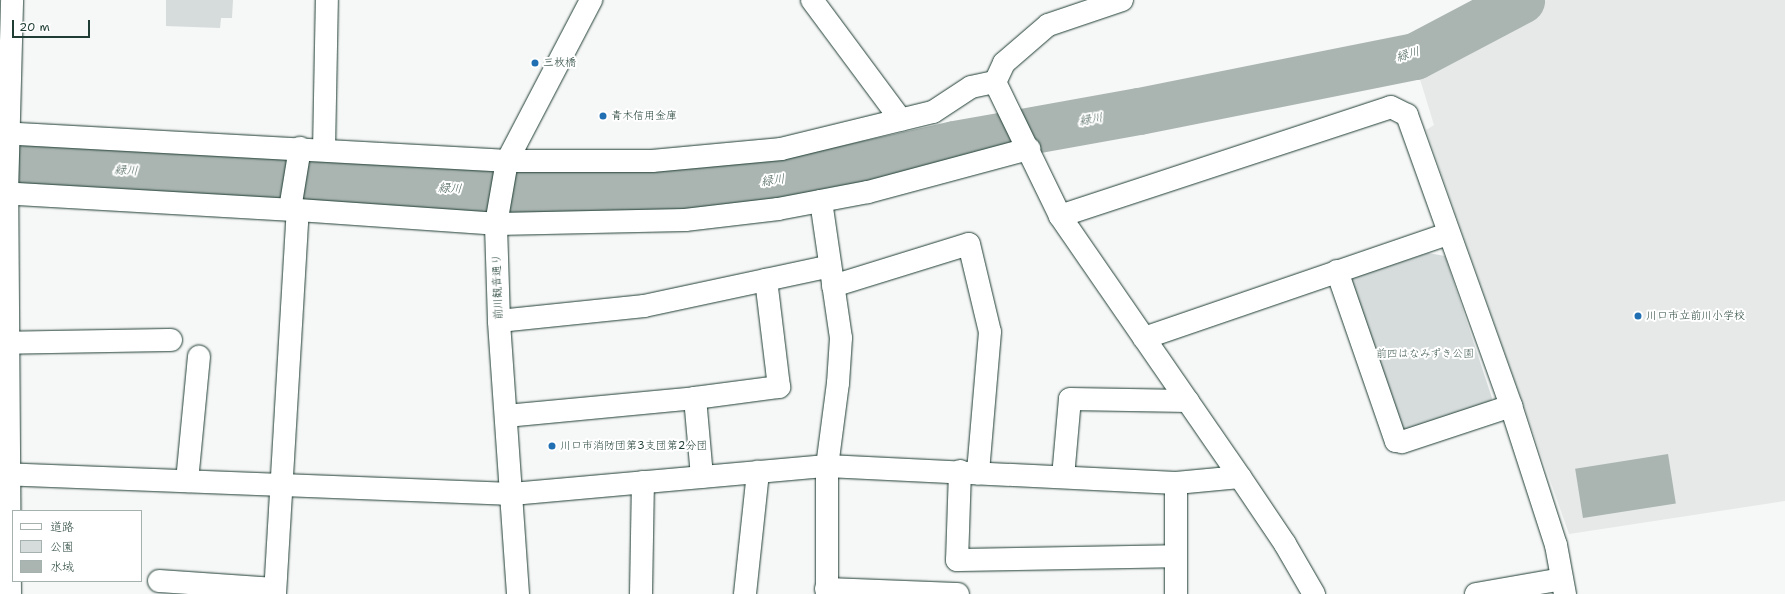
<!DOCTYPE html>
<html>
<head>
<meta charset="utf-8">
<style>
  body { margin:0 }
  #map { position:relative; width:1785px; height:594px; overflow:hidden; background:#f6f7f7; font-family:"Shantell Sans","Klee One",sans-serif }
  div>[style] { position:absolute }
  .built>* { inset:0; background:#e6e9e8 }
  .green>* { inset:0; background:#d6dcdb }
  .water>* { inset:0; background:#aab5b1; transform-origin:0 0 }
  .river>* { height:47px; margin:-23.5px; padding:0 23.5px; transform-origin:23.5px; border-radius:23.5px; background:#aab5b1 }
  .roads { filter:drop-shadow(0 0 1px #1f3d34) drop-shadow(0 0 1px #1f3d34) }
  .minor>* { height:22px; margin:-11px; padding:0 11px; transform-origin:11px; border-radius:11px; background:#fff }
  .dots>* { width:11px; height:11px; translate:-50% -50%; box-sizing:border-box; border:2px solid #fff; border-radius:50% }
  span { translate:-50% -50%; white-space:nowrap; text-align:center; line-height:1.15; -webkit-text-stroke:4px #fff; paint-order:stroke }
  .poi-label { font-size:11px; color:#1f3d34 }
  .left { translate:0 -50%; text-align:left }
  .street-label { font-size:11px; color:#1f3d34 }
  .park-label { font-size:11px; color:#445d55 }
  .water-label { font-size:12px; color:#49615a; font-style:italic }
  .legend { position:absolute; left:12px; top:510px; width:130px; height:72px; box-sizing:border-box; background:#fff; border:1px solid #a5b1ae; margin:0; padding:5px 7px; list-style:none; font-size:12px; color:#1f3d34 }
  .legend li { display:flex; align-items:center; gap:8px; height:20px }
  .legend b { width:20px; border:1px solid #a5b1ae }
  .scale { position:absolute; left:12px; top:20px; width:78px; height:18px; box-sizing:border-box; border:2px solid #1f3d34; border-top:0; padding-left:5px; font-size:12px; line-height:14px; white-space:nowrap; color:#1f3d34; -webkit-text-stroke:3px #fff; paint-order:stroke }
</style>
</head>
<body>
<div id="map">
  <div class="built">
    <div style="clip-path:polygon(1547px 0,1785px 0,1785px 501px,1569px 534px,1426px 130px,1434px 125px,1416px 66px)"></div>
  </div>
  <div class="green">
    <div style="clip-path:polygon(166px 0,233px 0,232px 18px,221px 18px,220px 28px,166px 26px)"></div>
    <div style="clip-path:polygon(1428px 253px,1445px 256px,1492px 398px,1490px 405px,1398px 432px,1347px 280px)"></div>
  </div>
  <div class="water">
    <div style="left:1668px;top:454px;width:50px;height:94px;rotate:81deg"></div>
  </div>
  <div class="river">
    <div style="left:0;top:165px;width:522px;rotate:3.08deg"></div>
    <div style="left:521px;top:193px;width:181px;rotate:-0.6deg"></div>
    <div style="left:702px;top:191px;width:124px;rotate:-8.3deg"></div>
    <div style="left:825px;top:173px;width:133px;rotate:-12.6deg"></div>
    <div style="left:955px;top:144px;width:187px;rotate:-10.2deg"></div>
    <div style="left:1139px;top:111px;width:281px;rotate:-11.3deg"></div>
    <div style="left:1415px;top:56px;width:120px;rotate:-27.8deg"></div>
  </div>
  <div class="roads">
    <div class="minor">
      <div style="left:812px;top:0;width:149px;rotate:53.4deg"></div>
      <div style="left:1122px;top:0;width:78px;rotate:161.3deg"></div>
      <div style="left:1048px;top:25px;width:58px;rotate:139.2deg"></div>
      <div style="left:1004px;top:63px;width:21px;rotate:115deg"></div>
      <div style="left:995px;top:82px;width:149px;rotate:64.1deg"></div>
      <div style="left:1060px;top:216px;width:317px;rotate:55.4deg"></div>
      <div style="left:1240px;top:477px;width:81px;rotate:56.1deg"></div>
      <div style="left:1285px;top:544px;width:58px;rotate:59.9deg"></div>
      <div style="left:0;top:133px;width:508px;rotate:3.16deg"></div>
      <div style="left:507px;top:161px;width:145px"></div>
      <div style="left:652px;top:161px;width:130px;rotate:-5.3deg"></div>
      <div style="left:781px;top:149px;width:156px;rotate:-13.7deg"></div>
      <div style="left:933px;top:112px;width:45px;rotate:-33.3deg"></div>
      <div style="left:971px;top:87px;width:25px;rotate:-12deg"></div>
      <div style="left:324px;top:150px;width:150px;rotate:-88.9deg"></div>
      <div style="left:0;top:193px;width:298px;rotate:3.3deg"></div>
      <div style="left:298px;top:210px;width:198px;rotate:4deg"></div>
      <div style="left:496px;top:224px;width:189px;rotate:-1.2deg"></div>
      <div style="left:685px;top:220px;width:94px;rotate:-6.7deg"></div>
      <div style="left:778px;top:209px;width:92px;rotate:-10.7deg"></div>
      <div style="left:868px;top:192px;width:167px;rotate:-15deg"></div>
      <div style="left:821px;top:201px;width:138px;rotate:81.7deg"></div>
      <div style="left:841px;top:338px;width:45px;rotate:93.8deg"></div>
      <div style="left:838px;top:383px;width:84px;rotate:97.5deg"></div>
      <div style="left:827px;top:466px;width:128px;rotate:90deg"></div>
      <div style="left:290px;top:209px;width:62px;rotate:-80.7deg"></div>
      <div style="left:1060px;top:216px;width:348px;rotate:-18.2deg"></div>
      <div style="left:1391px;top:107px;width:18px;rotate:27deg"></div>
      <div style="left:1407px;top:115px;width:309px;rotate:70.3deg"></div>
      <div style="left:1511px;top:406px;width:146px;rotate:72.1deg"></div>
      <div style="left:1556px;top:545px;width:50px;rotate:79.6deg"></div>
      <div style="left:1337px;top:271px;width:180px;rotate:70.9deg"></div>
      <div style="left:1396px;top:441px;width:6px;rotate:9deg"></div>
      <div style="left:1402px;top:442px;width:115px;rotate:-18.3deg"></div>
      <div style="left:833px;top:286px;width:142px;rotate:-17.2deg"></div>
      <div style="left:969px;top:244px;width:90px;rotate:76.6deg"></div>
      <div style="left:990px;top:332px;width:142px;rotate:94.9deg"></div>
      <div style="left:499px;top:321px;width:146px;rotate:-5.9deg"></div>
      <div style="left:644px;top:306px;width:190px;rotate:-12.1deg"></div>
      <div style="left:1144px;top:338px;width:321px;rotate:-18.9deg"></div>
      <div style="left:0;top:343px;width:171px;rotate:-1deg"></div>
      <div style="left:695px;top:398px;width:79px;rotate:84.9deg"></div>
      <div style="left:506px;top:416px;width:190px;rotate:-5.4deg"></div>
      <div style="left:695px;top:398px;width:85px;rotate:-7.5deg"></div>
      <div style="left:779px;top:387px;width:108px;rotate:-96.9deg"></div>
      <div style="left:960px;top:471px;width:89px;rotate:91.9deg"></div>
      <div style="left:957px;top:560px;width:219px;rotate:-1deg"></div>
      <div style="left:0;top:474px;width:512px;rotate:2.24deg"></div>
      <div style="left:512px;top:494px;width:316px;rotate:-5.1deg"></div>
      <div style="left:827px;top:466px;width:349px;rotate:2.8deg"></div>
      <div style="left:1176px;top:483px;width:64px;rotate:-5.4deg"></div>
      <div style="left:1063px;top:477px;width:78px;rotate:-84.9deg"></div>
      <div style="left:1070px;top:399px;width:118px;rotate:1deg"></div>
      <div style="left:187px;top:481px;width:125px;rotate:-84.5deg"></div>
      <div style="left:1176px;top:483px;width:111px;rotate:90deg"></div>
      <div style="left:159px;top:581px;width:116px;rotate:3.9deg"></div>
      <div style="left:826px;top:589px;width:132px;rotate:2.2deg"></div>
      <div style="left:10px;top:594px;width:400px;rotate:-90.4deg"></div>
      <div style="left:7px;top:194px;width:194px;rotate:-88.5deg"></div>
      <div style="left:275px;top:594px;width:385px;rotate:-86.6deg"></div>
      <div style="left:518px;top:594px;width:274px;rotate:-94deg"></div>
      <div style="left:499px;top:321px;width:97px;rotate:-91.8deg"></div>
      <div style="left:496px;top:224px;width:64px;rotate:-80.1deg"></div>
      <div style="left:507px;top:161px;width:182px;rotate:-62.4deg"></div>
      <div style="left:641px;top:594px;width:112px;rotate:-89deg"></div>
      <div style="left:745px;top:594px;width:123px;rotate:-83.9deg"></div>
      <div style="left:1476px;top:594px;width:87px;rotate:-9.9deg"></div>
    </div>
  </div>
  <div class="dots">
    <div style="left:535px;top:63px;background:#1f6fb2"></div>
    <div style="left:603px;top:116px;background:#1f6fb2"></div>
    <div style="left:1638px;top:316px;background:#1f6fb2"></div>
    <div style="left:552px;top:446px;background:#1f6fb2"></div>
  </div>
  <div class="poi-label">
    <span class="left" style="left:543px;top:63px">三枚橋</span>
    <span class="left" style="left:611px;top:116px">青木信用金庫</span>
    <span class="left" style="left:1646px;top:316px">川口市立前川小学校</span>
    <span class="left" style="left:560px;top:446px">川口市消防団第3支団第2分団</span>
  </div>
  <div class="street-label">
    <span style="left:498px;top:287px;rotate:-92deg">前川観音通り</span>
  </div>
  <div class="park-label">
    <span style="left:1425px;top:354px">前四はなみずき公園</span>
  </div>
  <div class="water-label">
    <span style="left:1408px;top:55px;rotate:-17deg">緑川</span>
    <span style="left:1091px;top:120px;rotate:-10deg">緑川</span>
    <span style="left:126px;top:171px;rotate:3deg">緑川</span>
    <span style="left:773px;top:181px;rotate:-8deg">緑川</span>
    <span style="left:450px;top:189px;rotate:3deg">緑川</span>
  </div>
  <ul class="legend">
  <li><b style="height:5px;background:#fff"></b>道路</li>
  <li><b style="height:11px;background:#d6dcdb"></b>公園</li>
  <li><b style="height:11px;background:#aab5b1"></b>水域</li>
  </ul>
  <div class="scale">20 m</div>
</div>
</body>
</html>
